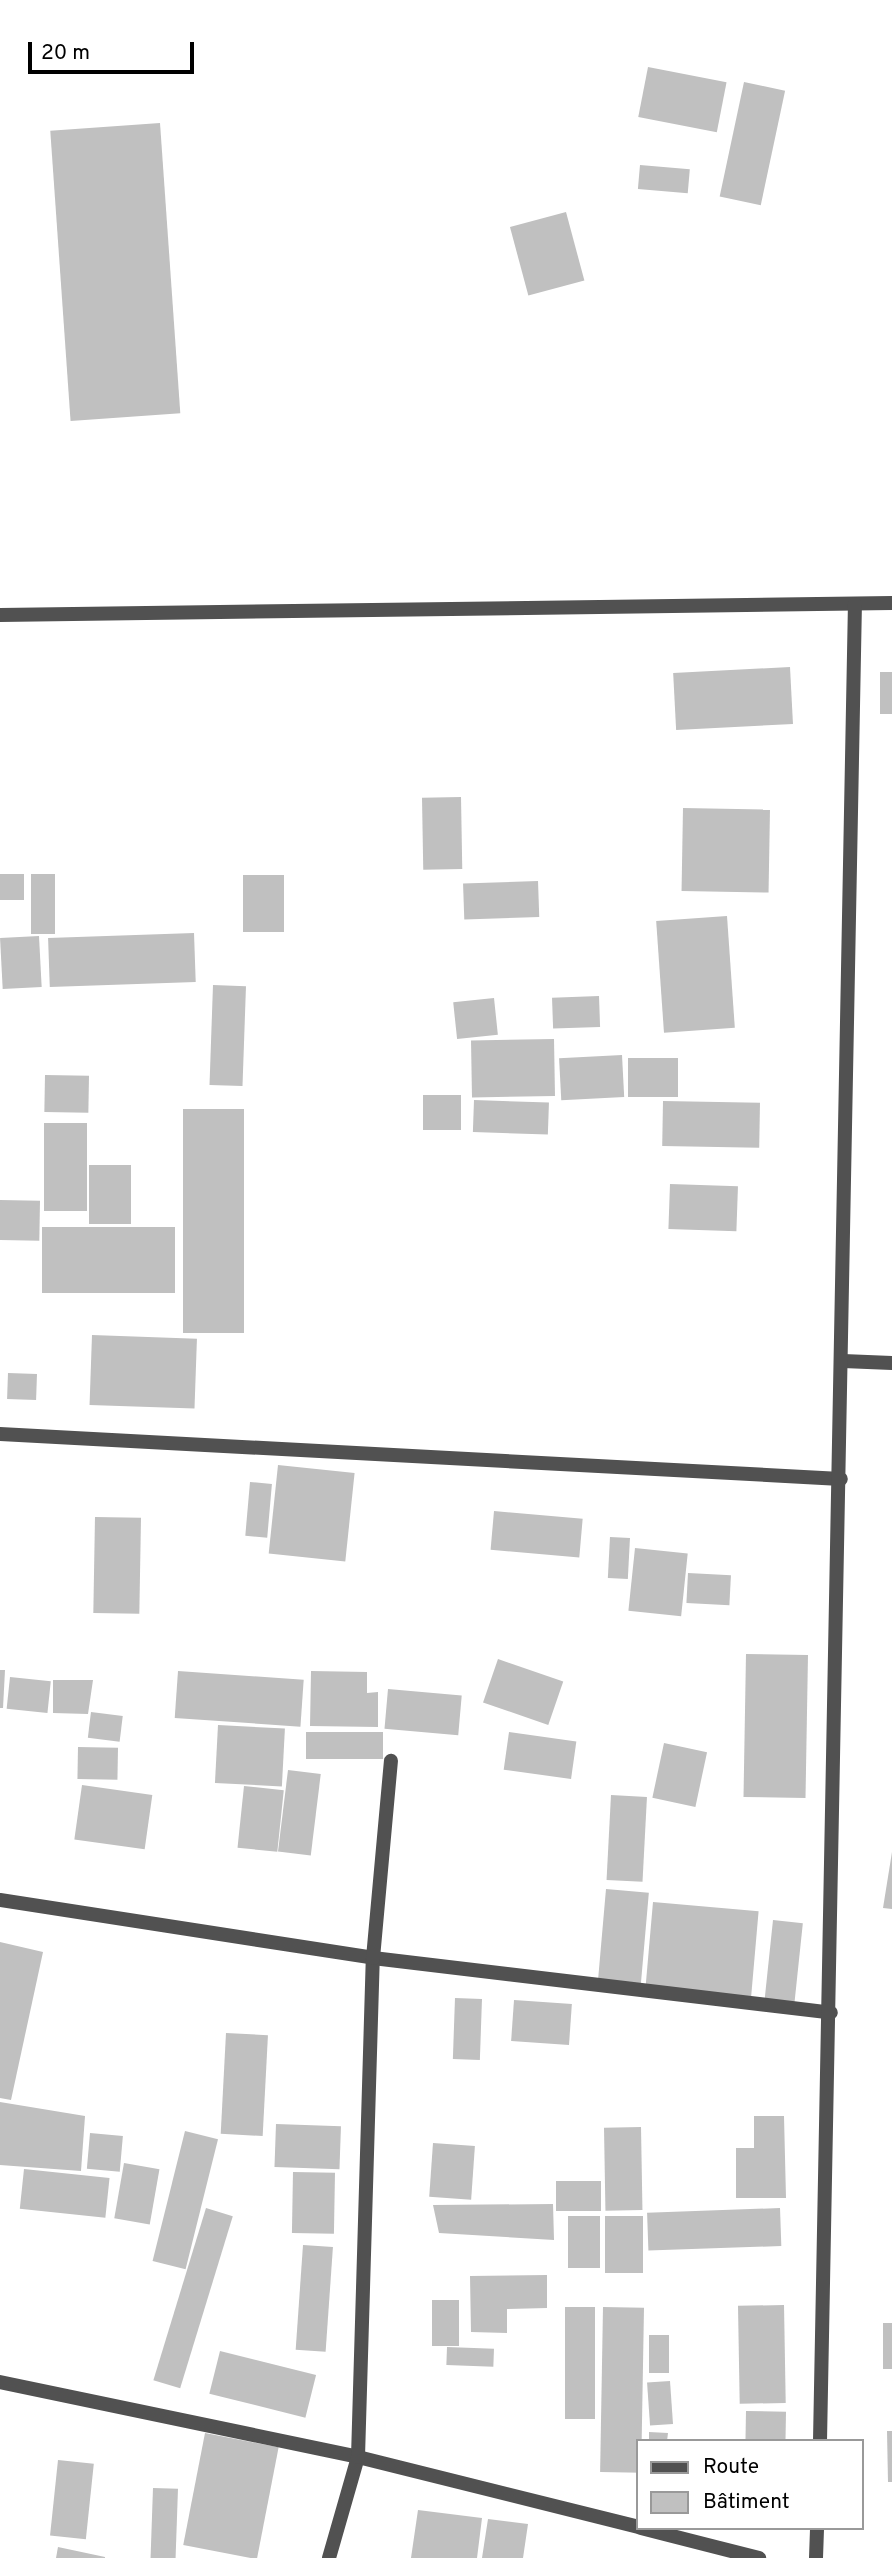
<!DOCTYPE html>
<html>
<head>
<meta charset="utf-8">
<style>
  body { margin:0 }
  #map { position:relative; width:892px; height:2558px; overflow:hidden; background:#fff; font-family:Overpass,sans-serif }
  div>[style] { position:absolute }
  .building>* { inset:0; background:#c0c0c0; transform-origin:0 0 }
  .minor>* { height:14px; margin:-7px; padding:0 7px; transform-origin:7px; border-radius:7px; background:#515151 }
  span { translate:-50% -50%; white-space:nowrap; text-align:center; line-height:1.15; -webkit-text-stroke:5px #fff; paint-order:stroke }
  .legend { position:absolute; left:636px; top:2439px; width:228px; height:91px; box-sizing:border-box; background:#fff; border:2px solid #999; margin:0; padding:9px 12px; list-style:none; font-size:21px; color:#000 }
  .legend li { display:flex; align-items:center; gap:14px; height:35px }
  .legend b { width:35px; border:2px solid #999 }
  .scale { position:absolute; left:28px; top:42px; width:166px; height:32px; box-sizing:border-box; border:4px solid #000; border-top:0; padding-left:9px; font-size:21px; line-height:24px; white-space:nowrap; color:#000; -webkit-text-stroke:5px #fff; paint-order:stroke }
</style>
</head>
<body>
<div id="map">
  <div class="building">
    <div style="left:648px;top:67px;width:80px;height:51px;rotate:11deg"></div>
    <div style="left:744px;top:82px;width:42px;height:117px;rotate:12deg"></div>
    <div style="left:160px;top:123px;width:291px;height:110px;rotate:86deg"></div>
    <div style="left:640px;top:165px;width:50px;height:24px;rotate:5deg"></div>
    <div style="left:566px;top:212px;width:71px;height:58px;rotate:75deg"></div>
    <div style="left:790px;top:667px;width:57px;height:117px;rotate:87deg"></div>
    <div style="left:880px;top:672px;width:12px;height:42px"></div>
    <div style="left:461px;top:797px;width:72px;height:39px;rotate:89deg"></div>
    <div style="left:683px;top:808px;width:87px;height:83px;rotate:1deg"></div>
    <div style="left:0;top:874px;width:24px;height:26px"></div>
    <div style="left:31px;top:874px;width:24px;height:60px"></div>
    <div style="left:243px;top:875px;width:41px;height:57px"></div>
    <div style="left:538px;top:881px;width:36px;height:75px;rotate:88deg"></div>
    <div style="left:727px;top:916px;width:112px;height:71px;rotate:86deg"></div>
    <div style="left:194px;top:933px;width:49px;height:146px;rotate:88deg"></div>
    <div style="left:39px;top:936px;width:51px;height:39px;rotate:87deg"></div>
    <div style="left:213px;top:985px;width:33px;height:100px;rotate:2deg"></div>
    <div style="left:599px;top:996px;width:31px;height:47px;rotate:88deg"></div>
    <div style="left:494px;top:998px;width:37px;height:41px;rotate:84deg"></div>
    <div style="left:554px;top:1039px;width:57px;height:83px;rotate:89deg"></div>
    <div style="left:622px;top:1055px;width:42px;height:63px;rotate:87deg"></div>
    <div style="left:628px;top:1058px;width:50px;height:39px"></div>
    <div style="left:45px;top:1075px;width:44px;height:37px;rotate:1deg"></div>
    <div style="left:423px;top:1095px;width:38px;height:35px"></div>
    <div style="left:474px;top:1100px;width:75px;height:32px;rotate:2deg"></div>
    <div style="left:663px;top:1101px;width:97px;height:45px;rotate:1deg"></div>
    <div style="left:183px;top:1109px;width:61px;height:224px"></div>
    <div style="left:44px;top:1123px;width:43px;height:88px"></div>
    <div style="left:89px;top:1165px;width:42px;height:59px"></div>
    <div style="left:670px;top:1184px;width:68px;height:45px;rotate:2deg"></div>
    <div style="left:0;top:1200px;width:40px;height:40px;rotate:1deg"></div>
    <div style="left:42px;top:1227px;width:133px;height:66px"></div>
    <div style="left:92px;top:1335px;width:105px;height:70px;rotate:2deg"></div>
    <div style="left:8px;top:1373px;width:29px;height:26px;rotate:2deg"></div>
    <div style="left:278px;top:1465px;width:77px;height:89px;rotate:6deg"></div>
    <div style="left:250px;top:1482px;width:22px;height:54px;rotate:5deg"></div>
    <div style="left:494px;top:1511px;width:89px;height:39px;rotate:5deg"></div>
    <div style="left:95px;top:1517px;width:46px;height:96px;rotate:1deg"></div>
    <div style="left:610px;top:1537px;width:20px;height:41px;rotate:3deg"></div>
    <div style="left:635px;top:1548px;width:53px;height:63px;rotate:6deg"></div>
    <div style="left:688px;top:1573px;width:43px;height:30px;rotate:3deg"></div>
    <div style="left:746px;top:1654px;width:62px;height:143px;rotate:1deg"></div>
    <div style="left:498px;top:1659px;width:69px;height:46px;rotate:19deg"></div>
    <div style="clip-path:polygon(0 1670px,5px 1670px,3px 1708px,0 1708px)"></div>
    <div style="left:178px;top:1671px;width:126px;height:47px;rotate:4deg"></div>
    <div style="clip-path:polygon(311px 1671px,367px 1672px,367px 1693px,378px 1692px,378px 1727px,310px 1726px)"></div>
    <div style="left:10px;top:1677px;width:41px;height:32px;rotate:6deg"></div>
    <div style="clip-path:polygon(53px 1680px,93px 1680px,88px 1714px,53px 1713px)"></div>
    <div style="left:388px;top:1689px;width:74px;height:40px;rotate:5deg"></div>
    <div style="left:91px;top:1712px;width:32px;height:26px;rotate:7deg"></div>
    <div style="left:218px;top:1725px;width:67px;height:58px;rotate:3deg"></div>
    <div style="left:306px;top:1732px;width:77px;height:27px"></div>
    <div style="left:509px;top:1732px;width:68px;height:38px;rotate:8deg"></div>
    <div style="left:664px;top:1743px;width:44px;height:56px;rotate:12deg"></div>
    <div style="left:78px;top:1747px;width:40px;height:32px;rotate:1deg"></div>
    <div style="left:288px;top:1770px;width:33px;height:82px;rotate:7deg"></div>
    <div style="left:82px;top:1785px;width:71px;height:55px;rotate:8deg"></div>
    <div style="left:244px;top:1786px;width:40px;height:62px;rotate:6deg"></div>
    <div style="left:611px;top:1795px;width:36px;height:85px;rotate:3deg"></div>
    <div style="clip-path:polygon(892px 1852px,892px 1909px,883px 1908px)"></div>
    <div style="left:606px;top:1889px;width:43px;height:94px;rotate:5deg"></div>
    <div style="left:653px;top:1902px;width:106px;height:86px;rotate:5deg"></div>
    <div style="left:773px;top:1920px;width:30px;height:83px;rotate:6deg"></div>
    <div style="clip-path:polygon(0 1942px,43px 1952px,11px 2100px,0 2098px)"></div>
    <div style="left:455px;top:1998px;width:27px;height:61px;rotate:2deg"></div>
    <div style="left:514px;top:2000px;width:58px;height:41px;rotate:4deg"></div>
    <div style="left:226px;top:2033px;width:42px;height:101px;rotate:3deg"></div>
    <div style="clip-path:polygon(0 2102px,85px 2116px,81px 2171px,0 2165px)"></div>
    <div style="clip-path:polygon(754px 2116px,784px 2116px,786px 2198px,736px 2198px,736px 2148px,754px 2148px)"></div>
    <div style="left:276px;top:2124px;width:65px;height:43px;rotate:2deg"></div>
    <div style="left:641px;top:2127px;width:83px;height:37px;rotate:89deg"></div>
    <div style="left:185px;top:2131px;width:34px;height:134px;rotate:14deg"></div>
    <div style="left:90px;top:2133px;width:33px;height:36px;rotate:5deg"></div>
    <div style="left:433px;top:2143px;width:42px;height:54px;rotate:4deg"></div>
    <div style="left:124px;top:2163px;width:36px;height:56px;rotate:10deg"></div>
    <div style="left:24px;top:2169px;width:86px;height:40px;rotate:6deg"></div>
    <div style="left:293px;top:2172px;width:42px;height:61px;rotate:1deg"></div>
    <div style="left:601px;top:2181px;width:30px;height:45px;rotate:90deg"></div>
    <div style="clip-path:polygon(553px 2204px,554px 2240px,439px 2233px,433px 2205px)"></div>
    <div style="left:206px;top:2208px;width:28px;height:180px;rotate:17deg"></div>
    <div style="left:780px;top:2208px;width:38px;height:133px;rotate:88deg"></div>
    <div style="left:568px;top:2216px;width:32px;height:52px"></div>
    <div style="left:605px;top:2216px;width:38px;height:57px"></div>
    <div style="left:303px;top:2245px;width:30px;height:105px;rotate:4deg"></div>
    <div style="clip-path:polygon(547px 2275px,547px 2308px,507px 2309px,507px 2333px,471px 2332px,470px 2276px)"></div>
    <div style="left:432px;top:2300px;width:27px;height:46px"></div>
    <div style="left:784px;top:2305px;width:98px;height:46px;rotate:89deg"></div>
    <div style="left:565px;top:2307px;width:30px;height:112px"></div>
    <div style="left:603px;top:2307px;width:41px;height:165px;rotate:1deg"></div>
    <div style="left:883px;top:2323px;width:9px;height:46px"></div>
    <div style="left:649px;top:2335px;width:20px;height:38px"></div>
    <div style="left:447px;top:2347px;width:47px;height:18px;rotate:2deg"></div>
    <div style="left:220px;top:2351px;width:99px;height:44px;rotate:14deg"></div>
    <div style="left:670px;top:2381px;width:43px;height:23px;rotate:86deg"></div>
    <div style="left:746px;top:2411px;width:40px;height:30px;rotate:1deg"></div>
    <div style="clip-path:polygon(887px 2431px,892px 2431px,892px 2482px,888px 2482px)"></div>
    <div style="clip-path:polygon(649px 2432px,668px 2433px,667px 2441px,649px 2441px)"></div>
    <div style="left:205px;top:2433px;width:75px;height:114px;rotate:11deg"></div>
    <div style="left:58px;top:2460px;width:36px;height:76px;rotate:6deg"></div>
    <div style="left:153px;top:2488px;width:25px;height:70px;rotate:2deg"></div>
    <div style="clip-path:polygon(418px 2510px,482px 2518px,477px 2558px,411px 2558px)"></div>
    <div style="clip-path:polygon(488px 2519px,528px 2524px,523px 2558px,482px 2558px)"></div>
    <div style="clip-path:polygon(58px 2547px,105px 2557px,105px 2558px,56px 2558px)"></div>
  </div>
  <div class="minor">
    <div style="left:0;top:615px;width:892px;rotate:-0.77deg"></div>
    <div style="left:843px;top:1361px;width:49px;rotate:2.3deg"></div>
    <div style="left:0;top:1434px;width:842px;rotate:3.06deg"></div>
    <div style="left:0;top:1900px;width:377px;rotate:8.8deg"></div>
    <div style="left:373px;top:1958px;width:461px;rotate:6.8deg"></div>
    <div style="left:0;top:2382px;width:366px;rotate:11.8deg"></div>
    <div style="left:358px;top:2457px;width:289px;rotate:14deg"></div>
    <div style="left:820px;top:2441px;width:1837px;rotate:-88.91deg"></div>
    <div style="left:641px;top:2528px;width:122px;rotate:14.3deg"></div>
    <div style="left:329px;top:2558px;width:105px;rotate:-74deg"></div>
    <div style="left:358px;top:2457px;width:499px;rotate:-88.3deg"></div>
    <div style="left:373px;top:1958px;width:198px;rotate:-84.8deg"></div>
    <div style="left:816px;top:2558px;width:30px;rotate:-88deg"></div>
  </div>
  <ul class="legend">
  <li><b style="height:9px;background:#515151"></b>Route</li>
  <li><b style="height:19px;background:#c0c0c0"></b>Bâtiment</li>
  </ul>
  <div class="scale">20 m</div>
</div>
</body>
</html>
